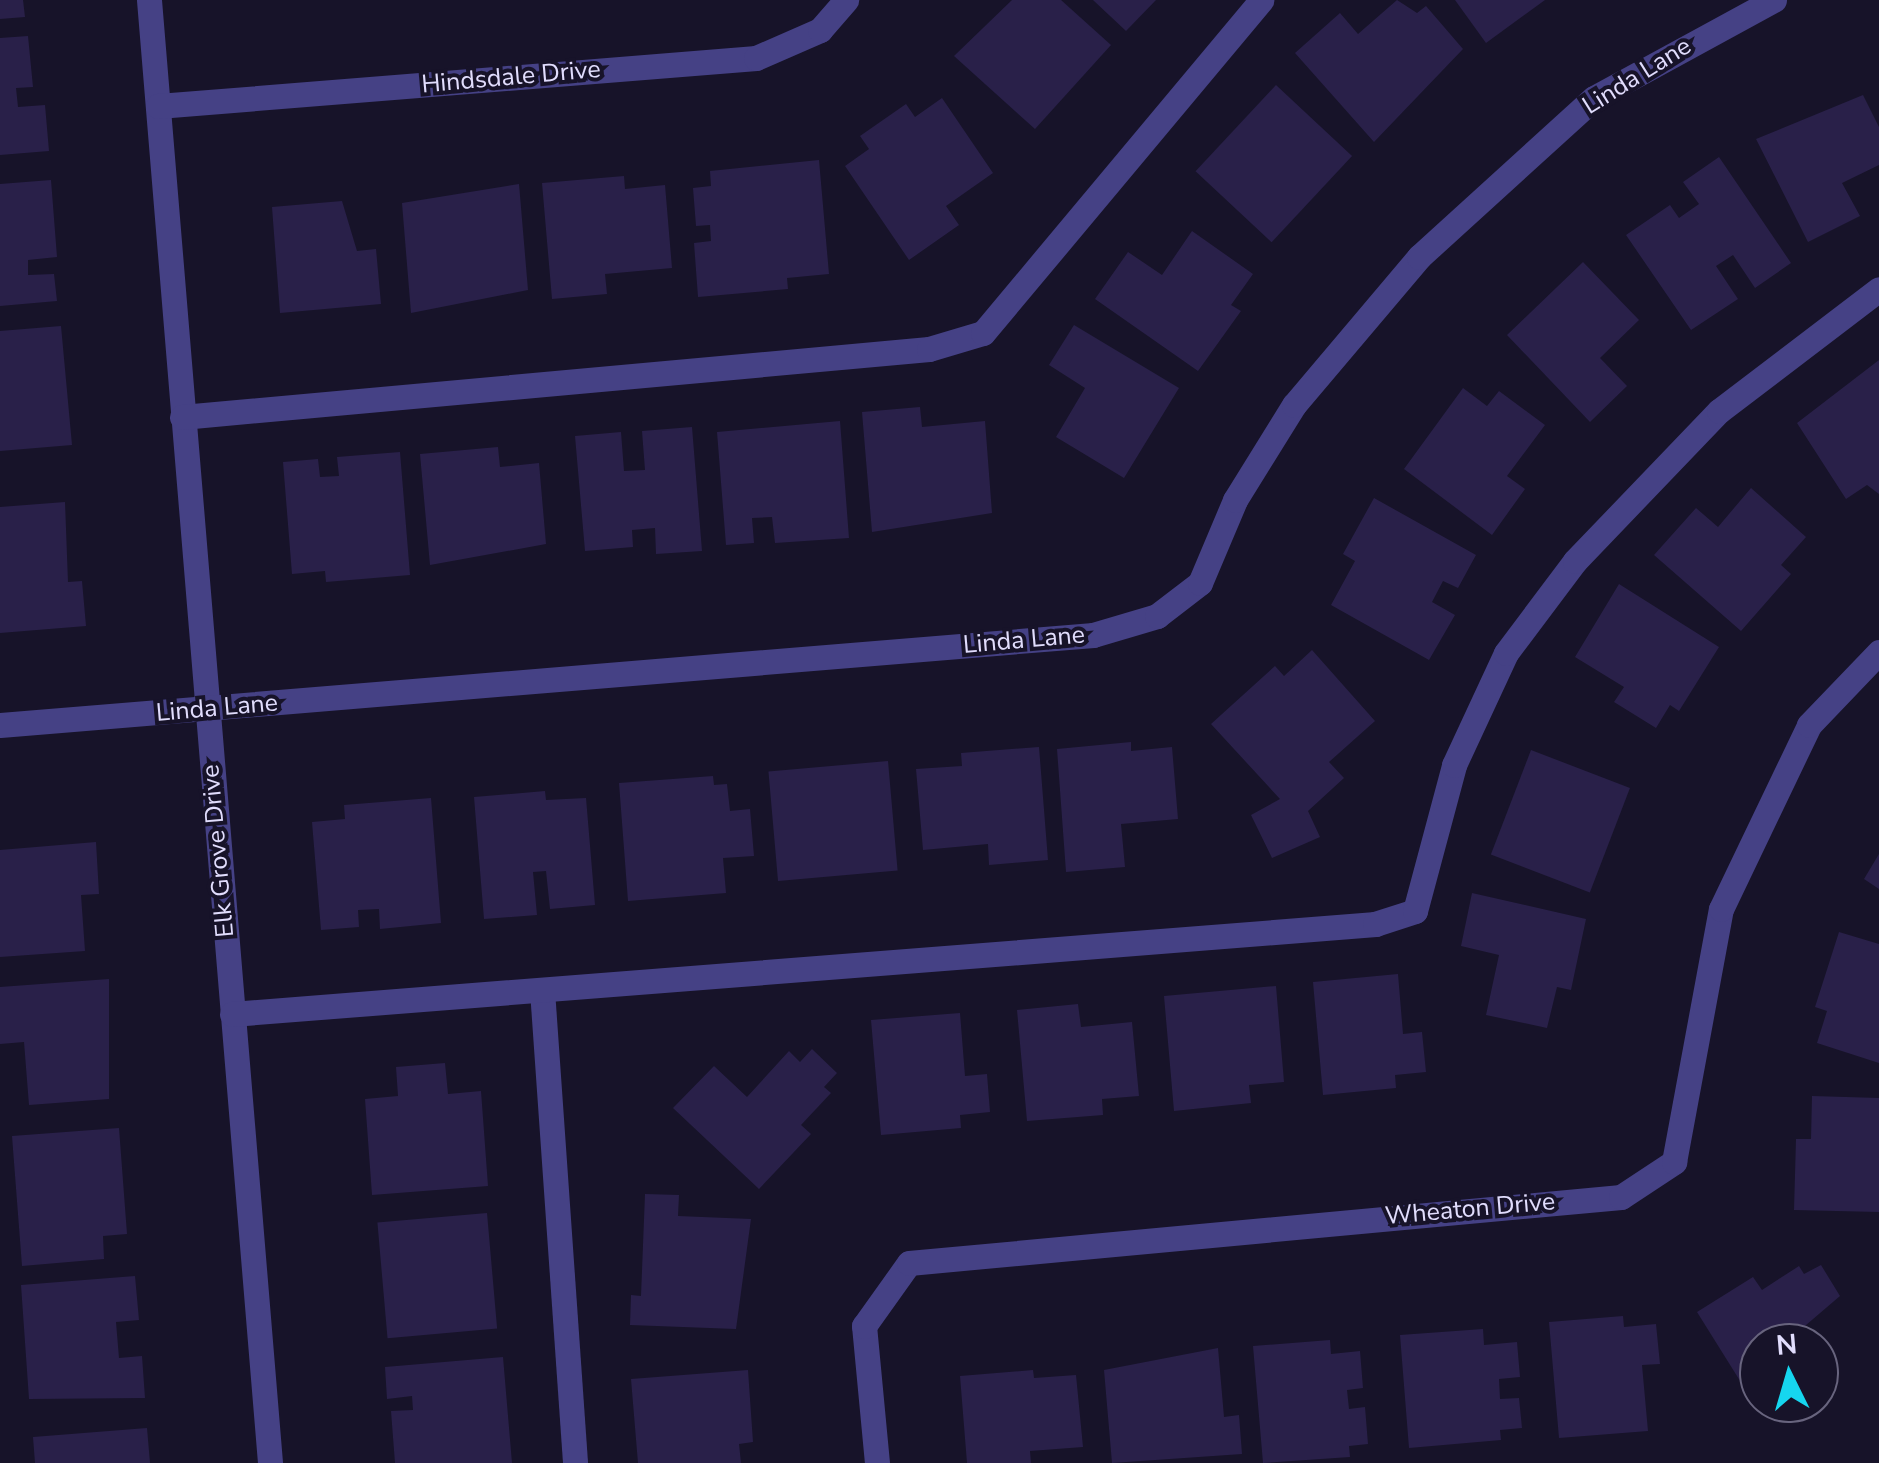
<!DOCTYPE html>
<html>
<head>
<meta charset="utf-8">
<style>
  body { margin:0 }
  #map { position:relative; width:1879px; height:1463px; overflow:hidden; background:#171329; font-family:"Nunito Sans",sans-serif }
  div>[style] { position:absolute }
  .building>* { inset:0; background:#292049; transform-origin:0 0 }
  .minor>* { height:25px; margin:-12.5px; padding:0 12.5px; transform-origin:12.5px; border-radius:12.5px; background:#454185 }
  span { translate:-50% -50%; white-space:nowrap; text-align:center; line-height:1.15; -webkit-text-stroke:8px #171329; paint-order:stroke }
  .street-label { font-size:25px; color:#e1ddfd }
  .north { position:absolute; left:1739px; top:1323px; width:100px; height:100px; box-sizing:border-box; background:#171329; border:2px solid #68647e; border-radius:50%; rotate:355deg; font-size:28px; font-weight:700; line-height:40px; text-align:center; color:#e1ddfd }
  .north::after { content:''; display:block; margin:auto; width:35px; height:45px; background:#16d6ef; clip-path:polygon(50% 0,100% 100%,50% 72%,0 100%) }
</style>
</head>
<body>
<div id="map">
  <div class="building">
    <div style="clip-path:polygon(0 0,23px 0,25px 17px,0 19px)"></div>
    <div style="clip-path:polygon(1012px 0,1061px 0,1111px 45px,1035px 129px,954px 56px)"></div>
    <div style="clip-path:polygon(1093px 0,1156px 0,1126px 31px)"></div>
    <div style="clip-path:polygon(1397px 0,1417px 13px,1426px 6px,1463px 49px,1374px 142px,1295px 53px,1340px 13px,1358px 34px)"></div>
    <div style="clip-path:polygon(1455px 0,1545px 0,1486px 43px)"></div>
    <div style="clip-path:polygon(28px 36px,33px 87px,16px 88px,18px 107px,45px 105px,49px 151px,0 155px,0 38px)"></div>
    <div style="left:1276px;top:85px;width:104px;height:118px;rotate:43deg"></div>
    <div style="clip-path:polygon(1863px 95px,1879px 127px,1879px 165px,1842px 183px,1860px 216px,1808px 242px,1756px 139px)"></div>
    <div style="clip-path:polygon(942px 98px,993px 173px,946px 206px,959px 225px,909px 260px,845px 166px,869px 149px,860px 136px,906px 104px,915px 117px)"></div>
    <div style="clip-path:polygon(1719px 157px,1791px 263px,1755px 288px,1733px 255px,1716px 266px,1738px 299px,1691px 330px,1626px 235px,1670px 205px,1679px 218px,1699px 204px,1683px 182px)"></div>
    <div style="clip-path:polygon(819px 160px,829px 274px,787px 278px,788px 289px,698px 297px,694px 243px,711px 241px,710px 225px,696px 226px,693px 188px,711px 186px,710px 171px)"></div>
    <div style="clip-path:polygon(624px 176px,625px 189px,665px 185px,672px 268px,605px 274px,607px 294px,552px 299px,542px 183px)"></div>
    <div style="clip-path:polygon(51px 180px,57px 257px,28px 260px,28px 275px,54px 274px,57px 301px,0 306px,0 184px)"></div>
    <div style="clip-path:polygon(519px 184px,528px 290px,411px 313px,402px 203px)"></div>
    <div style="clip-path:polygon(342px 201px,357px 251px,376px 249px,381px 304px,280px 313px,272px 207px)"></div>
    <div style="clip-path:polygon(1192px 231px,1253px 274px,1231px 305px,1241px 311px,1198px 371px,1095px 299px,1128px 252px,1162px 275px)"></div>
    <div style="clip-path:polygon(1583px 262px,1639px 320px,1600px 358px,1627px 386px,1590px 422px,1507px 335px)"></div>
    <div style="clip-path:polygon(1074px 325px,1179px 388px,1124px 478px,1056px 437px,1085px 388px,1049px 365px)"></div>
    <div style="clip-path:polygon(61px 326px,72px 445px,0 451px,0 331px)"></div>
    <div style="clip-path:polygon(1879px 360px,1879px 494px,1867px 485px,1846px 499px,1797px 423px)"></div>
    <div style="clip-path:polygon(1463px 388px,1487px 406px,1499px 391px,1545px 425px,1507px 476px,1525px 489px,1492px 535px,1404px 469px)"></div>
    <div style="clip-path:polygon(920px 407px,922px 427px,985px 421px,992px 513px,872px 532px,862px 412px)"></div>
    <div style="clip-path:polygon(840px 421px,849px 538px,775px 543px,772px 517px,752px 518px,754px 543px,726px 545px,717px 432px)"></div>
    <div style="clip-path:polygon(692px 427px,702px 551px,656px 554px,655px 528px,632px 530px,633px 547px,585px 551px,575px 436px,621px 432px,624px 471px,645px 470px,642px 431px)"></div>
    <div style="clip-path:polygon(498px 447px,500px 467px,539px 463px,546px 544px,430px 565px,420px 454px)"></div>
    <div style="clip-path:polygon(400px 452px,410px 575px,326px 582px,325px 571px,292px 574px,283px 462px,318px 459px,320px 477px,339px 476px,337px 457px)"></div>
    <div style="clip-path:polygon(1751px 488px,1806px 537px,1781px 565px,1791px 574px,1741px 631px,1654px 555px,1696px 508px,1718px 527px)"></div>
    <div style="clip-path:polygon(1374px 498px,1476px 555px,1458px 588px,1443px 581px,1432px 602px,1455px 615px,1429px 660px,1331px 605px,1355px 561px,1343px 554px)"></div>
    <div style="clip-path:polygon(65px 502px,68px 582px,82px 581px,86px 626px,0 633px,0 507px)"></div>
    <div style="clip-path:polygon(1619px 584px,1719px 647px,1679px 711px,1670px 705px,1656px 728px,1614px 702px,1624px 687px,1575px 657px)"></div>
    <div style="clip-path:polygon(1312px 650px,1375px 721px,1329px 762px,1344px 778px,1308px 811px,1320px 837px,1272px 858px,1251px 815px,1280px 799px,1211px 724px,1275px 666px,1284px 676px)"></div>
    <div style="clip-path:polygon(1131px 742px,1131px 751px,1172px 747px,1178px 819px,1121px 824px,1125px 867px,1066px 872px,1057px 749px)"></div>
    <div style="clip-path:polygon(1039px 747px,1048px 860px,989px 865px,988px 844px,923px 850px,916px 769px,962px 766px,961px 753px)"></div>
    <div style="left:1531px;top:750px;width:106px;height:112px;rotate:21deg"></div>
    <div style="left:888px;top:761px;width:110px;height:120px;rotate:85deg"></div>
    <div style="clip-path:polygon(713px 776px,714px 785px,727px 784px,730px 811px,750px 809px,754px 856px,723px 858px,726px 893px,628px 901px,619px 783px)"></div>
    <div style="clip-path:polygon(545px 791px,546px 800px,586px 798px,595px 905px,550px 909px,546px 871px,533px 872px,537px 915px,484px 919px,474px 797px)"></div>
    <div style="clip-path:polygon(431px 798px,441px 923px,380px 929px,379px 909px,358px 910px,359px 927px,321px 930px,312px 822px,345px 819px,344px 805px)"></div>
    <div style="clip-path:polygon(96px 842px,99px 894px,81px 895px,85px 951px,0 957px,0 850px)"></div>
    <div style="clip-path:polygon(1879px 854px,1879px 889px,1864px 879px)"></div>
    <div style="clip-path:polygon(1472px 893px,1586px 919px,1571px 990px,1557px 987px,1547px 1028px,1486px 1015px,1499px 955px,1461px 946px)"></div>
    <div style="clip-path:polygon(1839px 932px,1879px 944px,1879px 1063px,1817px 1043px,1827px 1011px,1815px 1007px)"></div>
    <div style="clip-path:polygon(1398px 974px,1403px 1034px,1422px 1032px,1426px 1072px,1395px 1075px,1396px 1088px,1323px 1095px,1313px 982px)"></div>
    <div style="clip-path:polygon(109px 979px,109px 1099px,29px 1105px,24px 1042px,0 1044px,0 987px)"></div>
    <div style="clip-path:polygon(1276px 986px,1284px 1082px,1249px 1085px,1251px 1103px,1174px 1111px,1164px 996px)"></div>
    <div style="clip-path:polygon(1078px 1004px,1081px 1027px,1132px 1022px,1139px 1096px,1102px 1099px,1103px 1115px,1027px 1121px,1017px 1010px)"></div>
    <div style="clip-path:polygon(960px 1013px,965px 1076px,987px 1074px,990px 1112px,960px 1115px,961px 1128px,881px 1135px,871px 1020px)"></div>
    <div style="clip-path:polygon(812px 1049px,837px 1073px,824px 1087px,831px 1093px,801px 1125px,811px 1134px,759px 1189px,673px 1108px,714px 1066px,747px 1097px,789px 1051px,800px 1062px)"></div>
    <div style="clip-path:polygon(445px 1063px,448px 1094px,481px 1091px,488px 1186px,372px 1195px,365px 1099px,398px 1096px,396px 1067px)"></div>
    <div style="clip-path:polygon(1812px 1096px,1879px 1098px,1879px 1212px,1794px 1210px,1796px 1139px,1811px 1139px)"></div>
    <div style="clip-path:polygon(119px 1128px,127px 1234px,103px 1236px,104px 1259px,22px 1266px,12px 1136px)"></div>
    <div style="clip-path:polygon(645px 1194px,679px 1195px,678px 1216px,751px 1219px,736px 1329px,630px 1325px,631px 1295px,641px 1296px)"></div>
    <div style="left:487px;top:1213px;width:116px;height:110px;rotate:85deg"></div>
    <div style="clip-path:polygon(1821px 1265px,1840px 1296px,1785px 1343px,1759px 1343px,1765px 1403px,1757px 1408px,1697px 1312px,1753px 1277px,1762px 1290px,1799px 1266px,1804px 1274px)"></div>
    <div style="clip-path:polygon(135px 1276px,139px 1320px,116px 1322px,119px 1358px,142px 1356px,145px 1398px,29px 1399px,21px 1285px)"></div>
    <div style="clip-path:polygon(1623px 1316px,1624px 1327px,1656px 1324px,1660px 1364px,1642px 1365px,1648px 1431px,1559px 1438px,1549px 1322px)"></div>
    <div style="clip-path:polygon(1483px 1329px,1484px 1345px,1517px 1342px,1520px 1377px,1499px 1379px,1500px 1399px,1519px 1398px,1522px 1428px,1500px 1430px,1501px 1440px,1409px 1448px,1400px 1335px)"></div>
    <div style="clip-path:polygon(1330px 1340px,1331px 1354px,1360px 1351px,1363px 1388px,1347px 1390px,1349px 1409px,1365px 1407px,1368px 1444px,1349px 1446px,1350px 1457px,1263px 1463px,1253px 1346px)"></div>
    <div style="clip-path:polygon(1218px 1348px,1224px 1417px,1239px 1415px,1242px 1454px,1112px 1463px,1104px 1370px)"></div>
    <div style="clip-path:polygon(503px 1357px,512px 1463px,395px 1463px,391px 1411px,413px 1410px,412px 1396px,387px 1399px,385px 1367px)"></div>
    <div style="clip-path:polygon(748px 1370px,753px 1442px,739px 1444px,741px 1463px,638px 1463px,631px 1379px)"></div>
    <div style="clip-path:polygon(1033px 1370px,1034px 1378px,1076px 1375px,1083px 1447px,1030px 1451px,1031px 1463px,967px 1463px,960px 1376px)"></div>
    <div style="clip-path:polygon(147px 1428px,150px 1463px,35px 1463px,33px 1437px)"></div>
  </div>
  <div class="minor">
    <div style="left:149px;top:0;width:1468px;rotate:85.27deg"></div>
    <div style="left:158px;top:106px;width:600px;rotate:-4.59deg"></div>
    <div style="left:756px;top:58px;width:70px;rotate:-23.6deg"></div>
    <div style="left:820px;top:30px;width:40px;rotate:-49deg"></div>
    <div style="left:182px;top:417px;width:750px;rotate:-5.2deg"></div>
    <div style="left:929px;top:349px;width:56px;rotate:-16.5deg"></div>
    <div style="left:983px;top:333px;width:434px;rotate:-50.1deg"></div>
    <div style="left:0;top:725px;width:1097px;rotate:-4.71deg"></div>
    <div style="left:1093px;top:635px;width:67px;rotate:-16.5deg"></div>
    <div style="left:1157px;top:616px;width:54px;rotate:-37.5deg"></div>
    <div style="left:1200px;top:583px;width:90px;rotate:-67.1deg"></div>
    <div style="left:1235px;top:500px;width:112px;rotate:-58.2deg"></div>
    <div style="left:1294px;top:405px;width:194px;rotate:-49.8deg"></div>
    <div style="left:1419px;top:257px;width:236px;rotate:-42.3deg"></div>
    <div style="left:1594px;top:98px;width:205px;rotate:-28.6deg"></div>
    <div style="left:542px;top:990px;width:474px;rotate:86deg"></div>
    <div style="left:232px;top:1014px;width:1147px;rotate:-4.5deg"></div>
    <div style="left:1375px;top:924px;width:42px;rotate:-18deg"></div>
    <div style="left:1415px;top:911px;width:151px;rotate:-75deg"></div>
    <div style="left:1454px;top:765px;width:123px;rotate:-65.1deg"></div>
    <div style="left:1506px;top:653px;width:115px;rotate:-53.1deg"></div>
    <div style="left:1575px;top:561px;width:208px;rotate:-46.2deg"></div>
    <div style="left:1719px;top:411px;width:201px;rotate:-37.3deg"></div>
    <div style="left:877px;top:1463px;width:138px;rotate:-95.4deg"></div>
    <div style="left:864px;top:1326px;width:77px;rotate:-54.5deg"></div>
    <div style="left:909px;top:1263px;width:715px;rotate:-5.3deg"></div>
    <div style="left:1621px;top:1197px;width:64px;rotate:-33.4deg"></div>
    <div style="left:1674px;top:1162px;width:257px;rotate:-79.5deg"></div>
    <div style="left:1721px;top:909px;width:204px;rotate:-64.4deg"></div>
    <div style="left:1809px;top:725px;width:101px;rotate:-46.2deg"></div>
  </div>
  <div class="street-label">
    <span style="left:1637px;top:76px;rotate:-32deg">Linda Lane</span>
    <span style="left:511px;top:77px;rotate:-5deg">Hindsdale Drive</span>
    <span style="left:1024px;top:640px;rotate:-5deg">Linda Lane</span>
    <span style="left:217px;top:708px;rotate:-5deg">Linda Lane</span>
    <span style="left:218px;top:851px;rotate:-95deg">Elk Grove Drive</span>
    <span style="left:1470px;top:1209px;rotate:-5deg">Wheaton Drive</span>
  </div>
  <div class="north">N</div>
</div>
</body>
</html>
